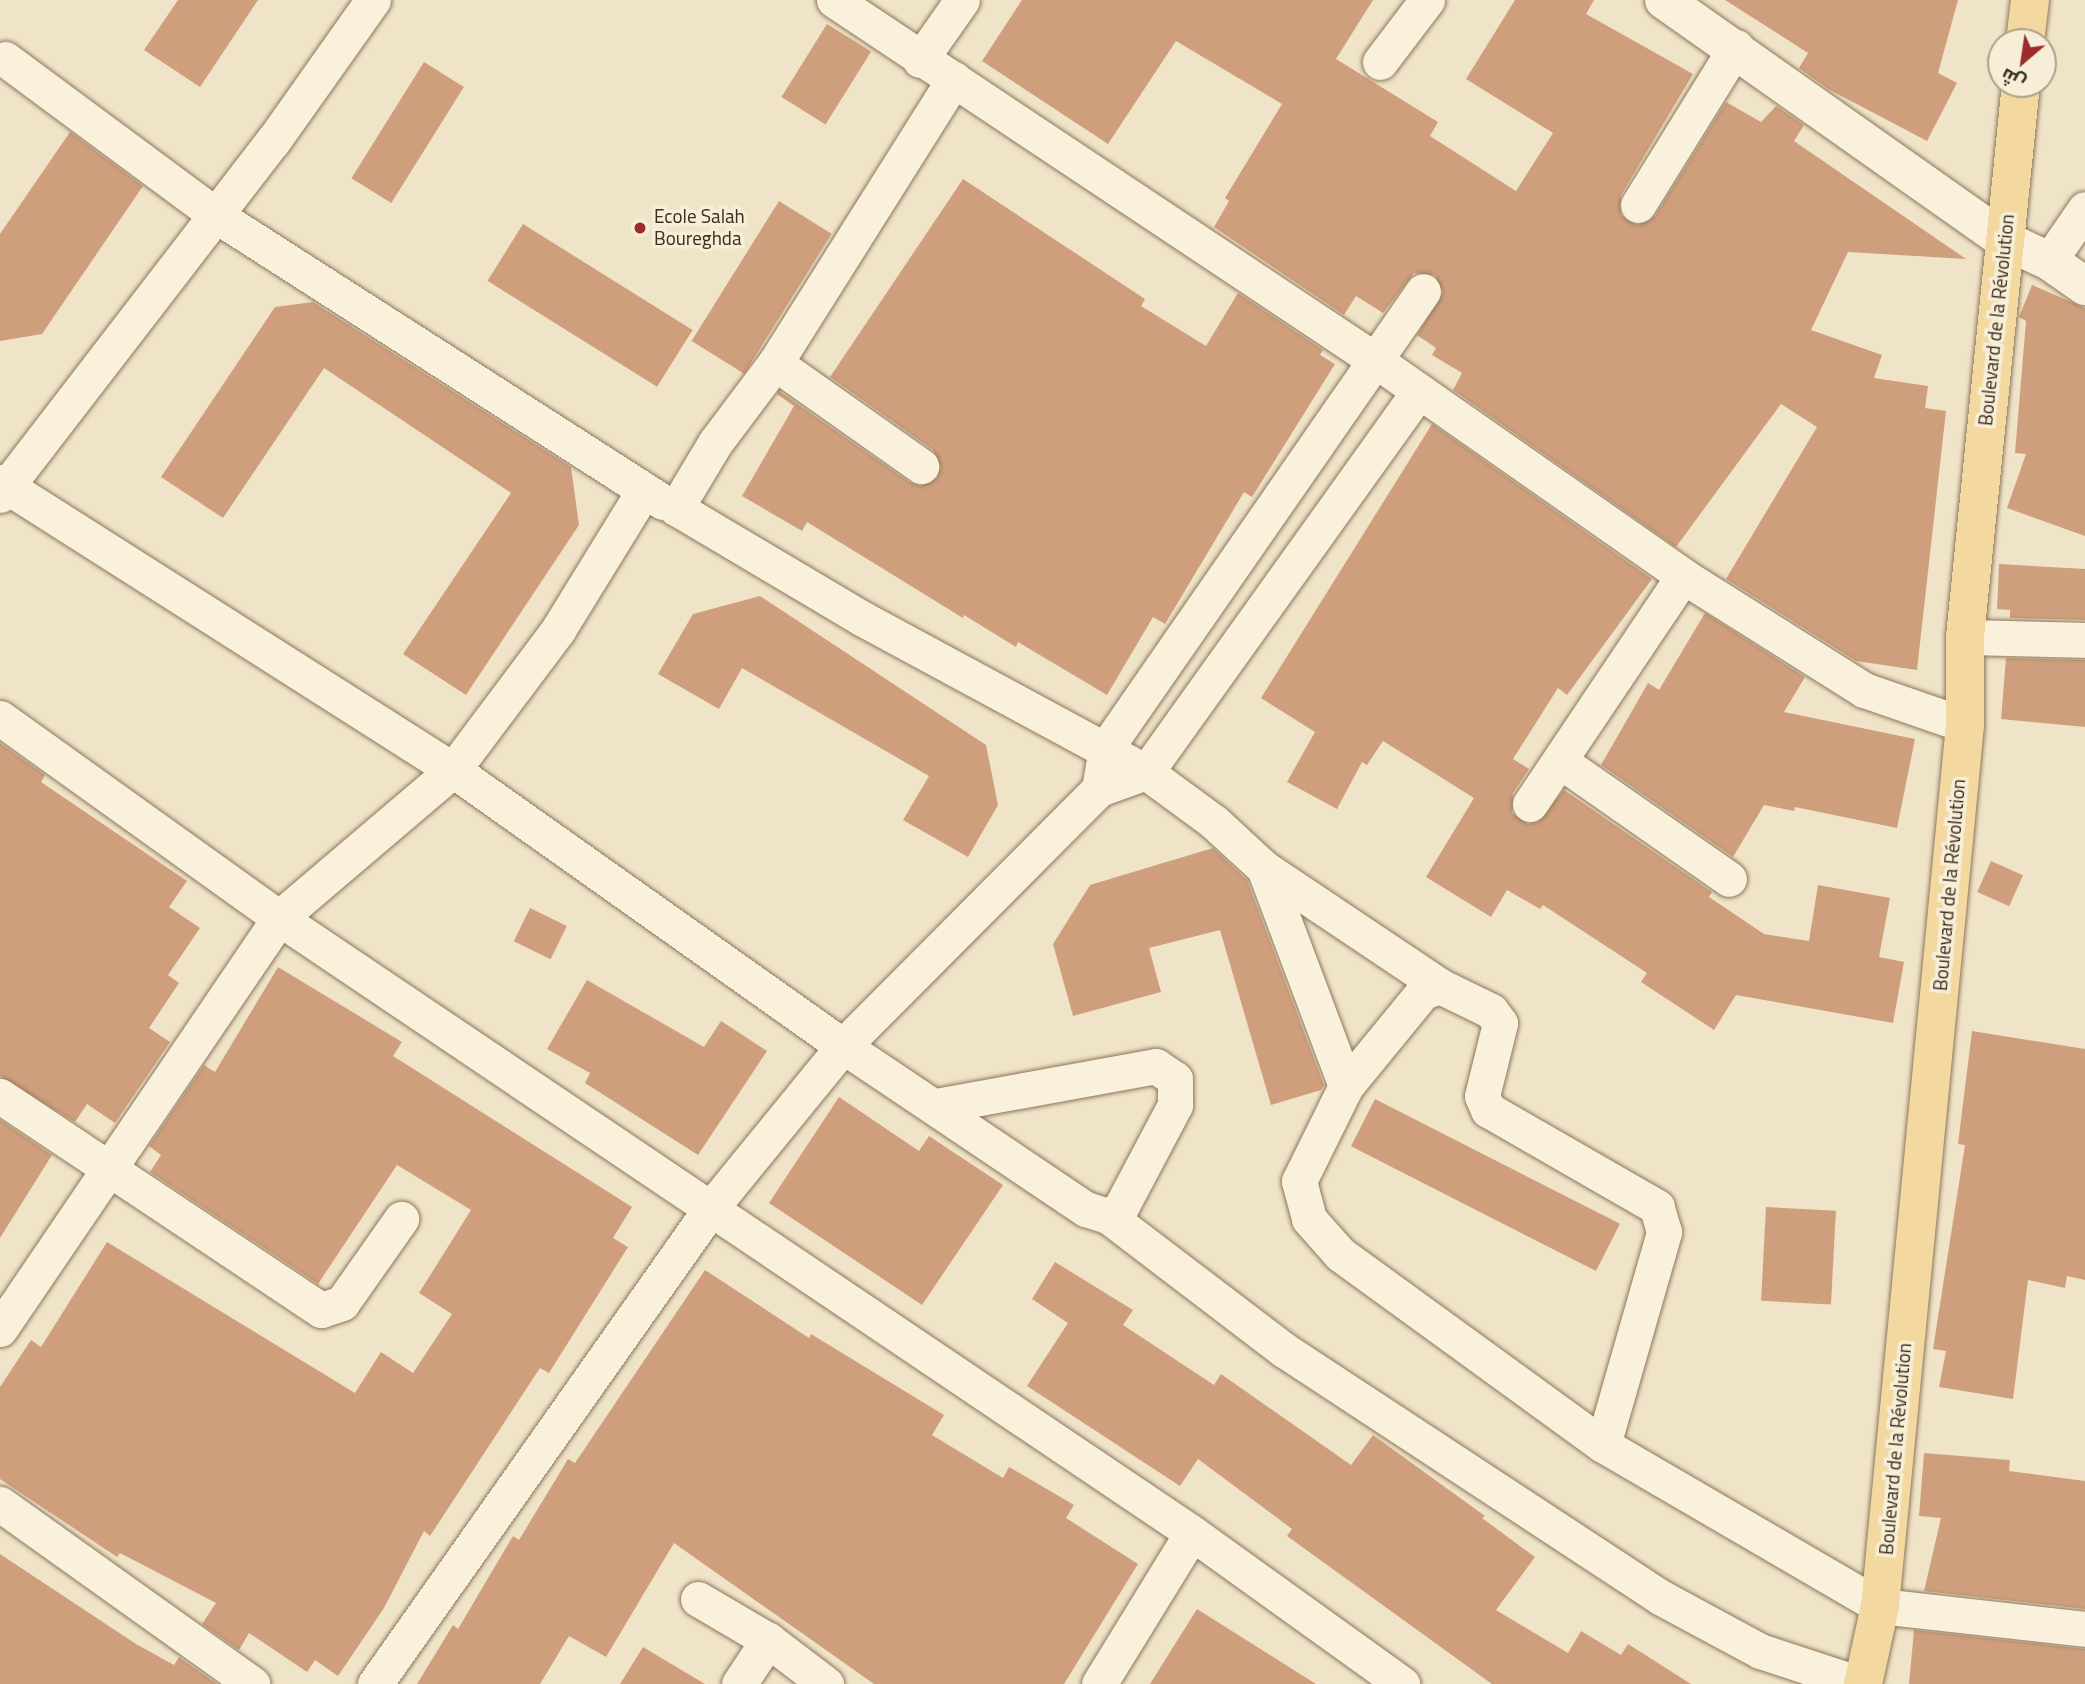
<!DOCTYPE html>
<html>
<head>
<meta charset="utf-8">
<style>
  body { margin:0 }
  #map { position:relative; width:2085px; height:1684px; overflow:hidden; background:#f0e4c8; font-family:Georgia,Cairo,serif }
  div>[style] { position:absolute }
  .building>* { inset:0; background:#cf9f7d; transform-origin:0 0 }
  .roads { filter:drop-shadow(0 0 2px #8d765c) drop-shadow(0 0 2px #8d765c) }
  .minor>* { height:35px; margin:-17.5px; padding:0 17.5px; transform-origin:17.5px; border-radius:17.5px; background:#faf1dc }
  .secondary>* { height:38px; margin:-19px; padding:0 19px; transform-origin:19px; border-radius:19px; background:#faf1dc }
  .primary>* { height:38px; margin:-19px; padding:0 19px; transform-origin:19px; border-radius:19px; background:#f3d9a0 }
  .dots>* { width:19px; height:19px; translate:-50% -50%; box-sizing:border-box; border:4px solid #f7eed8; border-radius:50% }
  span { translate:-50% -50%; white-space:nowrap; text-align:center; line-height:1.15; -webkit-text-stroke:7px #f7eed8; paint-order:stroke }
  .poi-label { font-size:19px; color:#3d2e20 }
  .left { translate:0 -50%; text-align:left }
  .street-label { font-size:19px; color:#3d2e20 }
  .north { position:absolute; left:1987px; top:28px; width:70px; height:70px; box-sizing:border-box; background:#f7eed8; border:2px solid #ada18e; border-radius:50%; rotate:209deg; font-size:19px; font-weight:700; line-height:28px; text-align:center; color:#3d2e20 }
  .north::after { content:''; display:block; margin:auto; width:24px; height:32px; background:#9e2a2b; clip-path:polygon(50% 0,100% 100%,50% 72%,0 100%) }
</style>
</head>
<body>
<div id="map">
  <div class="building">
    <div style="clip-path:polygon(178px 0,258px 0,200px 87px,144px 50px)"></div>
    <div style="clip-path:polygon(1022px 0,1373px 0,1336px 59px,1438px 122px,1430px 136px,1516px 191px,1553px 133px,1466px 79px,1515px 0,1594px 0,1586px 14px,1693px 74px,1621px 195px,1621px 215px,1637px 225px,1655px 216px,1726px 102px,1761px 122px,1776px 106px,1804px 125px,1794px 141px,1966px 259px,1848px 252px,1811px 330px,1882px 355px,1874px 378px,1928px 386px,1925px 408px,1946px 411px,1917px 670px,1856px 661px,1726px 579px,1817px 427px,1781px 404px,1676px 547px,1453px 390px,1462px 373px,1432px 355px,1436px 348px,1417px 335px,1443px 293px,1435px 275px,1414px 273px,1383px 313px,1356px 296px,1344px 315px,1214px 227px,1229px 201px,1225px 198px,1282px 104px,1176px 41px,1108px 144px,982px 61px)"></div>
    <div style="clip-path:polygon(1725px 0,1958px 0,1938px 73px,1957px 83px,1927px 141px,1828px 89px,1799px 68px,1808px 53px)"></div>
    <div style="left:827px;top:24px;width:52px;height:86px;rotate:32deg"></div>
    <div style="left:424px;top:62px;width:47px;height:137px;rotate:32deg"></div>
    <div style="clip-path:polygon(70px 132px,143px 186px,42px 334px,0 341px,0 234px)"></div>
    <div style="clip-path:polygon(963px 179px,1145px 299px,1141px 306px,1206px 346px,1238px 293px,1323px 350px,1320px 355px,1335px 364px,1252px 497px,1244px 492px,1165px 624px,1153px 617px,1107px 695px,1018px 642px,1016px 647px,964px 615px,963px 618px,807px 522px,802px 531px,742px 496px,794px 406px,777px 394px,779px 391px,909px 482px,920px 486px,937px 478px,941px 467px,933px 450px,830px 377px)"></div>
    <div style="left:779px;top:201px;width:62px;height:165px;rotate:32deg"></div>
    <div style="left:523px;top:224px;width:200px;height:67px;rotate:32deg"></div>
    <div style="clip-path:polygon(2032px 285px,2085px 308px,2085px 536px,2007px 508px,2026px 454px,2015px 453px,2026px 321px,2019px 317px)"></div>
    <div style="clip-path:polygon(313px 302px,571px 467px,579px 525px,466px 695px,403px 654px,511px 493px,324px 368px,223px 518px,161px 477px,275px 307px)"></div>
    <div style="clip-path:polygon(1432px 424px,1652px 579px,1567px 695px,1558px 688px,1513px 759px,1529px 769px,1513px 793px,1512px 813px,1528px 824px,1538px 822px,1564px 790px,1712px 892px,1709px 897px,1764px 934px,1809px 941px,1818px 885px,1890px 898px,1879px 957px,1904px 962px,1893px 1023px,1736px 995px,1714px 1030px,1641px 982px,1647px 973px,1543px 905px,1540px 909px,1507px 890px,1491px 917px,1426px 877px,1474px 798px,1383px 741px,1367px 765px,1362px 762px,1337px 809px,1287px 782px,1315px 732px,1261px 698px)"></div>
    <div style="clip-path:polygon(1999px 564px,2085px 569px,2085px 620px,2010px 618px,2010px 610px,1997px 609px)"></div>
    <div style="clip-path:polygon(760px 596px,986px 745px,998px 805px,968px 857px,903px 820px,929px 776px,742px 668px,719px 709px,658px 674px,693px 614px)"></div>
    <div style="clip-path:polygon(1705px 613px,1805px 677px,1784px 712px,1915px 739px,1897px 828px,1795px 807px,1794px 811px,1764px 805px,1733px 857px,1601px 765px,1648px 683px,1659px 690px)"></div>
    <div style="clip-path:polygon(2006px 658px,2085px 660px,2085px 727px,2001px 719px)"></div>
    <div style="clip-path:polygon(0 743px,45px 775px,41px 782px,187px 881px,169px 907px,200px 928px,168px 975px,179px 983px,149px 1028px,170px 1042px,115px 1123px,87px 1104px,75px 1122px,0 1076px)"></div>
    <div style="clip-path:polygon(1213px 848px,1247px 880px,1324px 1085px,1321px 1090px,1271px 1105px,1220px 930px,1149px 948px,1161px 992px,1073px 1016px,1053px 944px,1090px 885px)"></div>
    <div style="left:1991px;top:861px;width:35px;height:34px;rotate:24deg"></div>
    <div style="left:530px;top:908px;width:41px;height:37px;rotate:26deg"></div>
    <div style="clip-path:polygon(278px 967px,402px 1042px,393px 1056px,632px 1207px,613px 1238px,628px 1247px,549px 1373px,540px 1368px,430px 1536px,424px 1531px,384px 1608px,338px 1676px,315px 1660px,307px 1672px,249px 1633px,239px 1650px,202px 1624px,216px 1603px,120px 1553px,117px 1557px,0 1479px,0 1387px,31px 1340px,41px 1347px,107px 1242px,355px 1393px,381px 1352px,413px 1373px,452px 1314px,419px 1293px,471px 1210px,397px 1165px,318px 1284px,150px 1172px,161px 1155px,149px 1146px,204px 1065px,215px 1072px)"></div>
    <div style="clip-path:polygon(587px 980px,704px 1047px,721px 1021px,767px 1051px,698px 1155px,585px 1083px,590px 1073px,547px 1049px)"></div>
    <div style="clip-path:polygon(1972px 1031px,2085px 1049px,2085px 1280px,2067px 1276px,2065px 1288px,2028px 1280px,2013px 1399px,1939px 1387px,1946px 1351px,1933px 1349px,1965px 1145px,1958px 1144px)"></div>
    <div style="clip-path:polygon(839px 1097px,919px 1151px,929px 1136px,1003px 1185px,922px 1305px,769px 1203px)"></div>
    <div style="left:1375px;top:1099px;width:275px;height:53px;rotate:27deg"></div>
    <div style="clip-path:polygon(0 1120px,52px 1155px,0 1238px)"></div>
    <div style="left:1766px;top:1207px;width:70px;height:94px;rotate:3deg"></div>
    <div style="clip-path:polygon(1055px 1262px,1133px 1310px,1123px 1325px,1214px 1385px,1221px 1374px,1351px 1465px,1373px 1435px,1485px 1516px,1482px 1518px,1535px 1557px,1496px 1610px,1568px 1653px,1581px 1631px,1621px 1655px,1628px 1644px,1691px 1684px,1492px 1684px,1287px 1536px,1292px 1529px,1198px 1459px,1180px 1486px,1027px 1386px,1068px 1323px,1032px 1299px)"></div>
    <div style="clip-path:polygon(705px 1270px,809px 1338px,811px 1334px,944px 1415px,932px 1435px,1003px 1478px,1009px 1467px,1074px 1505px,1066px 1518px,1138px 1564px,1064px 1684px,874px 1684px,674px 1543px,606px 1657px,569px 1636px,540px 1684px,417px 1684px,453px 1625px,458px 1629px,513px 1536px,519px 1540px,568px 1459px,575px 1463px)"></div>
    <div style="clip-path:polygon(1924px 1453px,2010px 1460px,2009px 1471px,2085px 1481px,2085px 1609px,1924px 1591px,1941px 1518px,1919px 1516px)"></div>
    <div style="clip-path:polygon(0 1554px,136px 1644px,174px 1665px,179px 1657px,217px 1684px,0 1684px)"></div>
    <div style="clip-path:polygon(1197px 1609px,1316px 1684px,1150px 1684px)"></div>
    <div style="clip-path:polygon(1914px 1630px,2085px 1649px,2085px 1684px,1909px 1684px)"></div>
    <div style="clip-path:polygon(643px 1647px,705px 1684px,620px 1684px)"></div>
  </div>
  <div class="roads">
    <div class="minor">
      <div style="left:834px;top:0;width:650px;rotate:33.64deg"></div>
      <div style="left:1375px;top:360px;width:376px;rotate:35deg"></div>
      <div style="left:1683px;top:576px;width:214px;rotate:32.2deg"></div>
      <div style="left:1864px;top:690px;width:107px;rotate:19.1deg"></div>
      <div style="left:5px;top:59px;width:264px;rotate:36.5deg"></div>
      <div style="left:217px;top:216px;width:530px;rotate:32.67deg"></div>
      <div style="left:920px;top:60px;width:73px;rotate:-55deg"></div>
      <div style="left:1380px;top:62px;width:78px;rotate:-52.8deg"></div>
      <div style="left:954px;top:79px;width:336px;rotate:122.2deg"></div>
      <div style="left:775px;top:363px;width:100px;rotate:126.9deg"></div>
      <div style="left:715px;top:443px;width:76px;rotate:121deg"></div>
      <div style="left:676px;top:508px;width:217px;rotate:30.7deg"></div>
      <div style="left:863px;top:619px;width:322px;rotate:28.4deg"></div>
      <div style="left:1146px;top:772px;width:84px;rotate:36.3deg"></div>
      <div style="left:1214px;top:822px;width:68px;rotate:42.6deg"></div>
      <div style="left:1264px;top:868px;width:233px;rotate:69.4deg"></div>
      <div style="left:1638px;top:205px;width:186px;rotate:-58.2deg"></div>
      <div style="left:2049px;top:261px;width:63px;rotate:-55.3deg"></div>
      <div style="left:775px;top:363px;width:179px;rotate:35.2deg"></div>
      <div style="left:1419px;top:391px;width:469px;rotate:125.6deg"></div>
      <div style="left:1146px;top:772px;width:50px;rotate:160.1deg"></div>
      <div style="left:1099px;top:789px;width:42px;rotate:-80.3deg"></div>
      <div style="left:1106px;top:748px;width:556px;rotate:-55.25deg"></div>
      <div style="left:0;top:482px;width:537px;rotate:32.45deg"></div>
      <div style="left:453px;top:770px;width:478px;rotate:35.3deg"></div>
      <div style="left:843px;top:1046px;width:293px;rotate:33.9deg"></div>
      <div style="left:1086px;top:1209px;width:23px;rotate:18deg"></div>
      <div style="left:1108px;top:1216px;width:14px;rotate:-30deg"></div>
      <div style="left:1120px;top:1209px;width:118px;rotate:-62.1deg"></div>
      <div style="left:1175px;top:1105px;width:26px;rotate:-90deg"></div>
      <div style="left:1175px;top:1079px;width:23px;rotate:-146deg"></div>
      <div style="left:1156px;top:1066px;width:225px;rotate:169.7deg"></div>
      <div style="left:0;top:495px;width:447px;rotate:-52.4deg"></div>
      <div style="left:273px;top:141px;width:173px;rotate:-54.7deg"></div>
      <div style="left:1965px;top:637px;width:120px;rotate:1.4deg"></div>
      <div style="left:0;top:718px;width:343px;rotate:35.6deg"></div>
      <div style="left:279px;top:918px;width:1101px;rotate:33.96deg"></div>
      <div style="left:1192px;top:1533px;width:259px;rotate:35.7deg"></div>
      <div style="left:1560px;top:761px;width:206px;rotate:34.9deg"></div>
      <div style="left:1530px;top:804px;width:275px;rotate:-56.1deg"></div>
      <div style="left:1264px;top:868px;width:212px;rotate:33.8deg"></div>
      <div style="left:0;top:1096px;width:386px;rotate:33.7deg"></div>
      <div style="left:321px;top:1310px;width:22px;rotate:-18deg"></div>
      <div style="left:342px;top:1303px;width:103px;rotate:-54.9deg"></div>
      <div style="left:1108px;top:1216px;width:221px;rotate:37.3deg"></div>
      <div style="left:1284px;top:1350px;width:450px;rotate:33.3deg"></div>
      <div style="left:1660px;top:1597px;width:114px;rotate:28.4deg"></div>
      <div style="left:1760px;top:1651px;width:105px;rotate:18.3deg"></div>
      <div style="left:0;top:1329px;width:497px;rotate:-55.8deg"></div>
      <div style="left:279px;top:918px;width:228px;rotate:-40.4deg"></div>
      <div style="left:453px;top:770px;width:175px;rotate:-53.1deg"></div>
      <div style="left:558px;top:630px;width:162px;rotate:-58.4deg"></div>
      <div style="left:1603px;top:1445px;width:222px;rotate:-74deg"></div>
      <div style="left:1664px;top:1232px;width:26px;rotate:-106deg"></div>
      <div style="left:1657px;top:1207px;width:195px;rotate:-150.1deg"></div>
      <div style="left:1488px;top:1110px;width:15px;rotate:-113deg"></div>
      <div style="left:1482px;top:1096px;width:75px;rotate:-76.1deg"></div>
      <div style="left:1500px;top:1023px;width:15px;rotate:-127deg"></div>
      <div style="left:1491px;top:1011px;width:57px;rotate:-153.9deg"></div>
      <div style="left:1440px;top:986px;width:18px;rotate:161deg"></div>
      <div style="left:1423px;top:992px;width:122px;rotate:129.3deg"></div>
      <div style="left:1346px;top:1086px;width:106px;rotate:116.3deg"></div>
      <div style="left:1299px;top:1181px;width:39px;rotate:75deg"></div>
      <div style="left:1309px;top:1219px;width:47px;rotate:48.5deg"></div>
      <div style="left:1340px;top:1254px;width:325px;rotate:36deg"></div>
      <div style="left:1603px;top:1445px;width:320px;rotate:30.2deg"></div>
      <div style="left:1880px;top:1606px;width:206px;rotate:6.4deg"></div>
      <div style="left:0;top:1504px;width:310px;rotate:35.5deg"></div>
      <div style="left:698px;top:1599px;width:81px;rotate:30.4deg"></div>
      <div style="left:768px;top:1640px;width:73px;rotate:37.2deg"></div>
      <div style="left:375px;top:1684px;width:583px;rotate:-54.78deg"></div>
      <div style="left:711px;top:1208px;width:209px;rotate:-50.8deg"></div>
      <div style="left:843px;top:1046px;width:363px;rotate:-45.1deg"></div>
      <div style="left:739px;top:1684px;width:53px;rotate:-56.6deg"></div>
      <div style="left:1099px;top:1684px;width:177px;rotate:-58.4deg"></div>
    </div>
    <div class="secondary">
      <div style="left:1664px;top:0;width:416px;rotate:35.2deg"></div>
      <div style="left:2004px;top:240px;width:50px;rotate:25deg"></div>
      <div style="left:2049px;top:261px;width:44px;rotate:34.8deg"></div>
    </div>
    <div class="primary">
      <div style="left:2025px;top:42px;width:42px;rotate:-83.2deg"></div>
      <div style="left:1863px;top:1684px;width:80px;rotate:-77.7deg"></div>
      <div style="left:1880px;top:1606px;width:885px;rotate:-84.49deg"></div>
      <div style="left:1965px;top:725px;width:88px;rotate:-90deg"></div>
      <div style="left:1965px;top:637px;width:556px;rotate:-84.22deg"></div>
    </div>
  </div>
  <div class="dots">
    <div style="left:640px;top:228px;background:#9e2a2b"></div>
  </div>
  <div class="poi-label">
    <span class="left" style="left:654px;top:228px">Ecole Salah<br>Boureghda</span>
  </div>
  <div class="street-label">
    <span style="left:1997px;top:320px;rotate:-84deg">Boulevard de la Révolution</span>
    <span style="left:1950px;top:885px;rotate:-85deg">Boulevard de la Révolution</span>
    <span style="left:1896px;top:1449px;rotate:-85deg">Boulevard de la Révolution</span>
  </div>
  <div class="north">ش</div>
</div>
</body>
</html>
